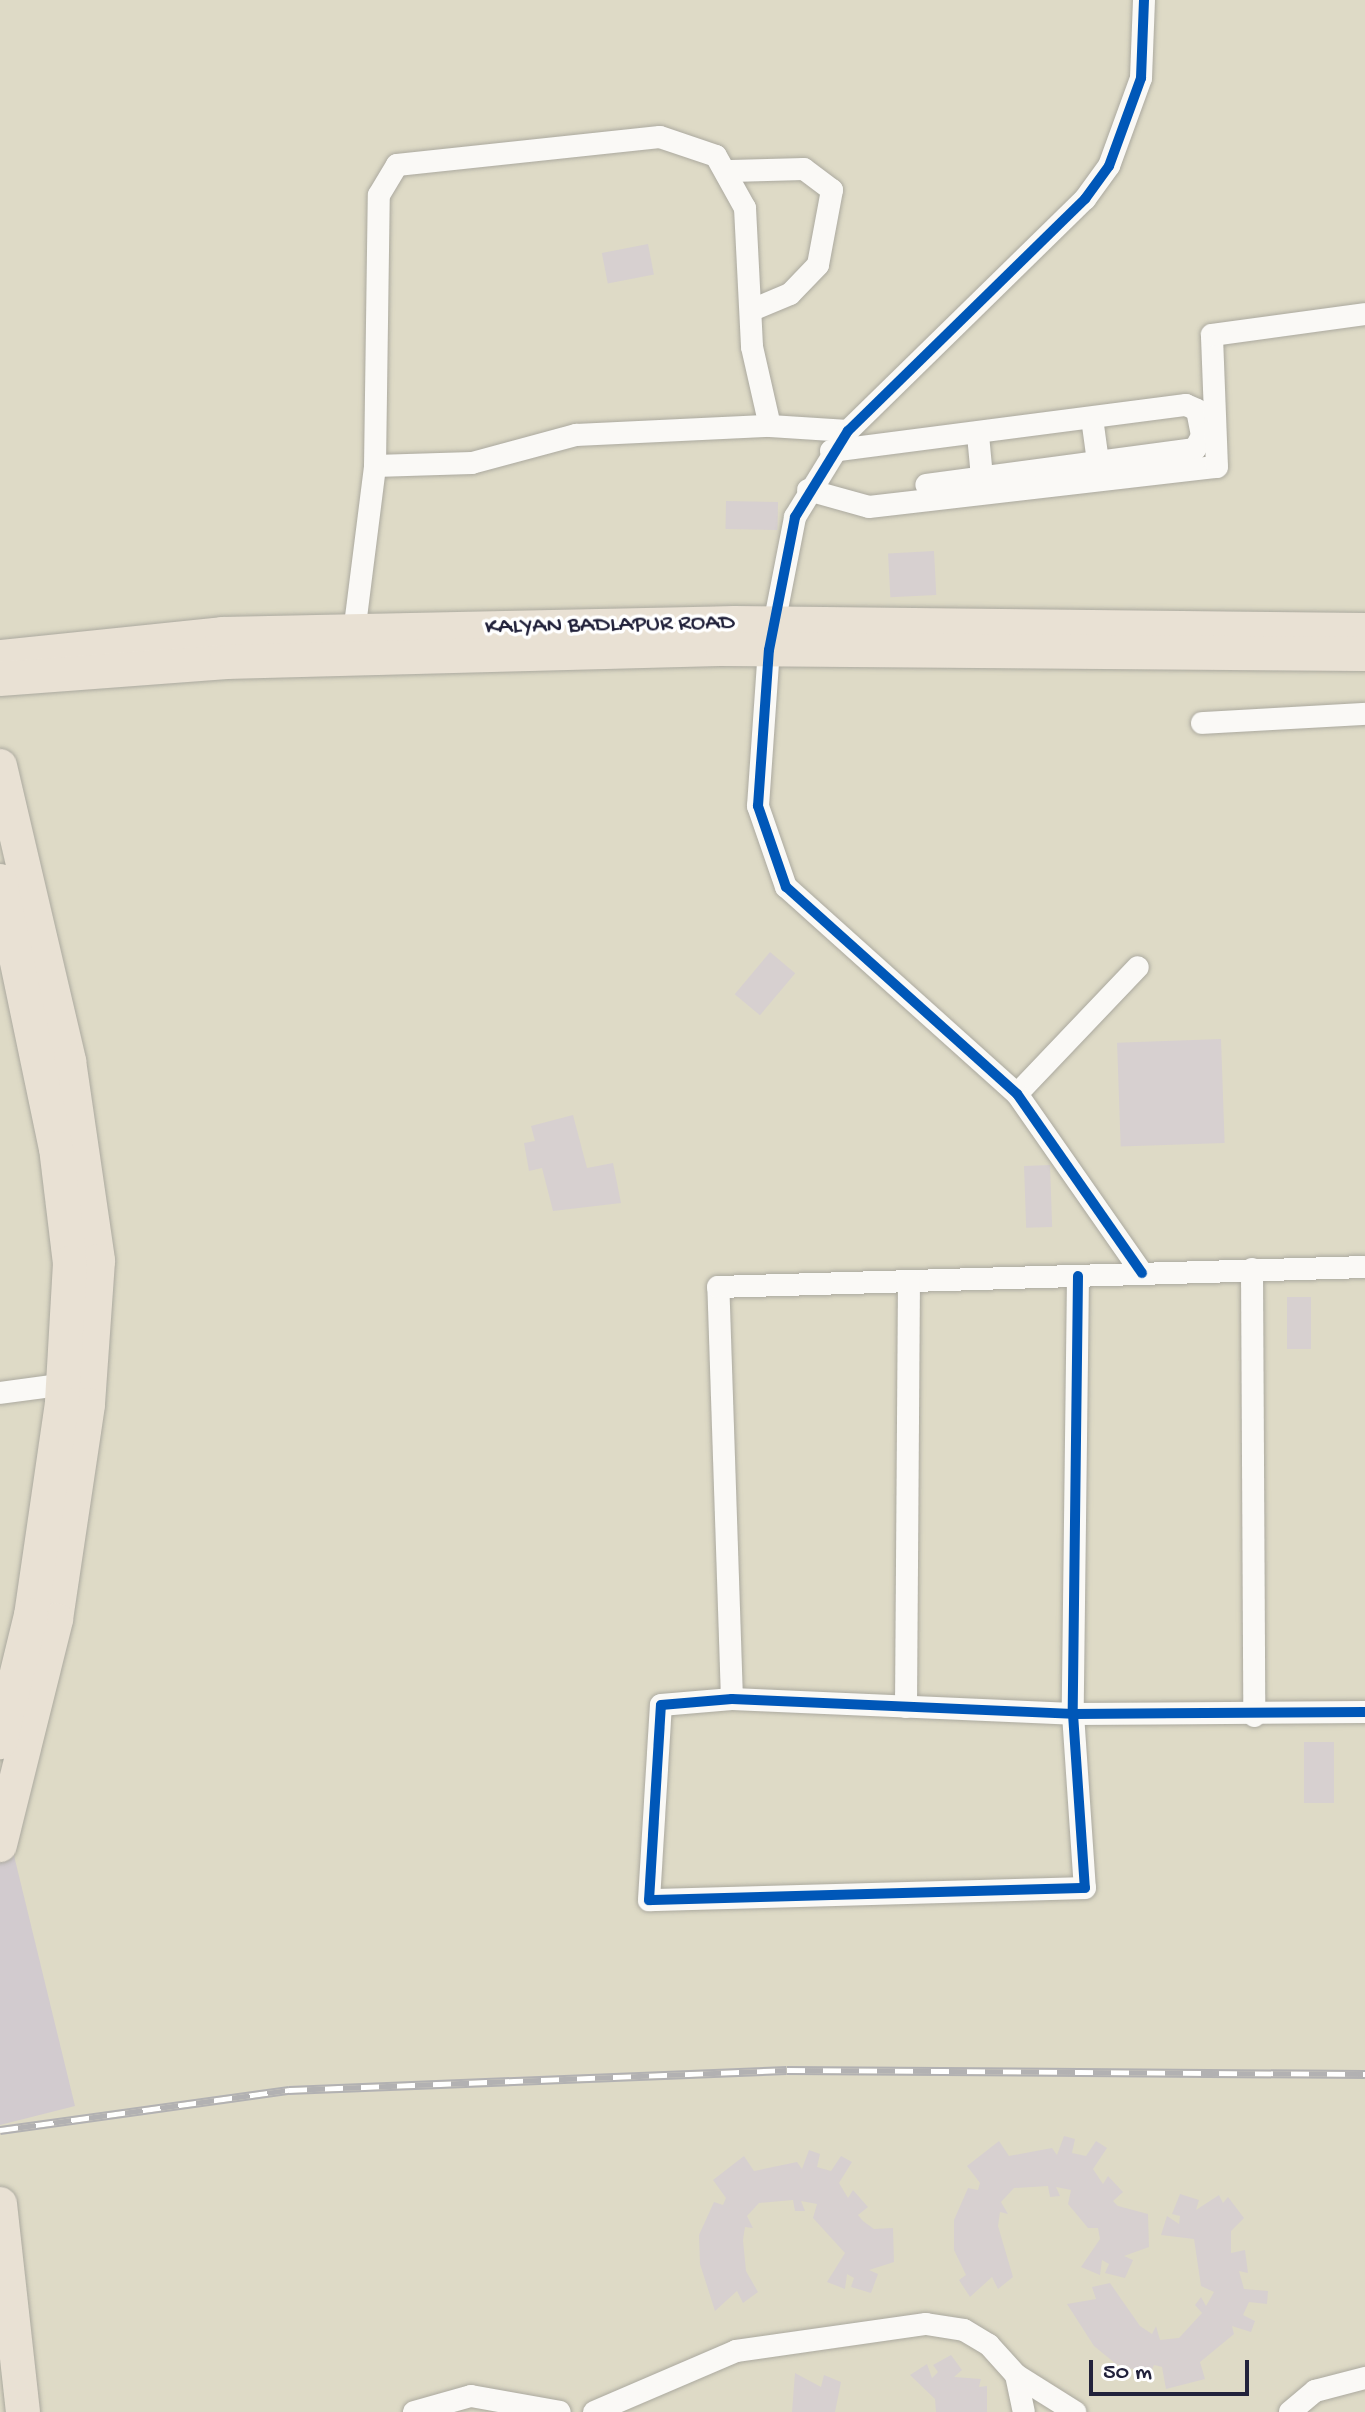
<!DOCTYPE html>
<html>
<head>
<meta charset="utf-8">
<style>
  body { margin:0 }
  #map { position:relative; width:1365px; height:2412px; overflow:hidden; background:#dedac6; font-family:"Gochi Hand",sans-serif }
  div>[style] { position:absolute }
  .industrial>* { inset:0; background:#d2cbcf }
  .building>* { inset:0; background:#d7d0d0; transform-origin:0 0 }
  .roads { filter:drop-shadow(0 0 2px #aba99f) drop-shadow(0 0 2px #aba99f) }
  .street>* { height:22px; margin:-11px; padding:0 11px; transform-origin:11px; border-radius:11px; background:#faf9f6 }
  .primary>* { height:34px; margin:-17px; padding:0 17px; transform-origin:17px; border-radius:17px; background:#e9e1d4 }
  .rail>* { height:9px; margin-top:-4.5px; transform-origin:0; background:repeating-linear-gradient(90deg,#fff 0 18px,#b2b1b2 0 36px); box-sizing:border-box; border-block:2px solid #b2b1b2 }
  .cycleway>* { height:10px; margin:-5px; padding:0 5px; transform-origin:5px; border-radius:5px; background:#0057b8 }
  span { translate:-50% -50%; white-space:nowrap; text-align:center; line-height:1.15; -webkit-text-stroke:7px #fff; paint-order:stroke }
  .street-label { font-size:24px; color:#22223b }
  .scale { position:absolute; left:1089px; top:2360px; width:160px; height:36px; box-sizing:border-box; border:4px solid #22223b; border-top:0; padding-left:10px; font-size:24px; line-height:28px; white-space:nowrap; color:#22223b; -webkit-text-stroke:6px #fff; paint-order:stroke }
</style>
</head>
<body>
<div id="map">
  <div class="industrial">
    <div style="clip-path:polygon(0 1798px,75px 2106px,0 2125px)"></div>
  </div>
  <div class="building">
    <div style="left:648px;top:244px;width:31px;height:47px;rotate:79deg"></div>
    <div style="left:726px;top:501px;width:52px;height:28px;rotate:1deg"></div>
    <div style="left:934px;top:551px;width:44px;height:46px;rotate:87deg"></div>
    <div style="left:770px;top:952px;width:33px;height:55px;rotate:40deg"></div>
    <div style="left:1221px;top:1039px;width:104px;height:104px;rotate:88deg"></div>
    <div style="clip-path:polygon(573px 1115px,587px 1168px,613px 1163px,621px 1203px,553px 1211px,542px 1168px,529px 1171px,524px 1143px,535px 1141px,531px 1126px)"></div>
    <div style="left:1050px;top:1165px;width:62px;height:26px;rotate:88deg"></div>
    <div style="left:1287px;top:1297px;width:24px;height:52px"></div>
    <div style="left:1304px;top:1742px;width:30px;height:61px"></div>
    <div style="clip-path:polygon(1064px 2136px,1075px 2139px,1072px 2153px,1086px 2156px,1096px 2141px,1107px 2148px,1093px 2169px,1103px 2184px,1108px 2176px,1123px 2192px,1113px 2201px,1118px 2206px,1148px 2214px,1149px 2247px,1124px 2256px,1133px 2260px,1125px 2278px,1105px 2273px,1109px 2264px,1102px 2260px,1100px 2275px,1081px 2267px,1100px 2239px,1098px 2228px,1088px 2228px,1068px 2204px,1071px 2190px,1056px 2187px,1060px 2196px,1050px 2197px,1048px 2186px,1014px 2188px,1001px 2202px,1008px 2214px,1000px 2212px,998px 2226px,1013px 2277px,998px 2289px,992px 2277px,970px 2297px,959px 2280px,966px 2275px,954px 2250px,954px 2220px,968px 2188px,978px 2190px,980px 2183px,967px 2166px,999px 2141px,1009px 2156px,1052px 2148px,1057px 2155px)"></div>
    <div style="clip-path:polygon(809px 2150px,820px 2154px,817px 2167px,831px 2171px,841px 2156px,852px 2162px,839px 2183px,848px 2198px,853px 2190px,868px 2207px,858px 2215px,863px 2221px,874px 2229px,893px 2228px,894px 2262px,869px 2270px,878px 2274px,871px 2293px,851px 2287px,854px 2278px,847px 2274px,845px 2289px,827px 2282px,845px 2253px,813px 2218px,817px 2204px,801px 2201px,805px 2211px,795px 2211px,793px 2200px,759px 2203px,747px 2216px,753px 2228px,745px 2227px,743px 2240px,746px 2271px,758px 2292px,743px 2303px,737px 2291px,715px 2311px,700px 2264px,699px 2235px,714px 2202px,723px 2205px,726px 2198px,713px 2180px,744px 2156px,754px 2171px,797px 2162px,802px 2169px)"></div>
    <div style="clip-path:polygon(1180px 2194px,1199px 2200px,1196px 2210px,1219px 2195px,1223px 2203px,1228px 2197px,1244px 2218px,1231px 2231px,1231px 2253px,1245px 2250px,1248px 2273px,1239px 2271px,1244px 2289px,1268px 2291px,1267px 2304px,1249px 2302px,1243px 2315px,1255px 2321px,1251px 2332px,1232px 2326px,1234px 2334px,1200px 2362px,1205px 2379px,1166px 2389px,1162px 2367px,1154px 2365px,1150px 2374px,1116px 2364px,1094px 2346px,1067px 2304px,1096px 2299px,1092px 2287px,1110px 2283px,1140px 2326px,1152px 2334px,1156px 2326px,1160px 2340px,1179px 2338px,1202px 2313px,1195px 2305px,1201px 2297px,1206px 2306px,1214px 2292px,1201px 2286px,1194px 2239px,1161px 2235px,1167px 2216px,1179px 2224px,1180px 2216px,1172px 2214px)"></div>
    <div style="clip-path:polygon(951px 2355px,962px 2370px,954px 2377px,981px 2379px,979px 2387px,987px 2386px,987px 2412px,936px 2412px,935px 2399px,910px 2375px,927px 2364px,932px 2378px,938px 2372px,933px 2365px)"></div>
    <div style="clip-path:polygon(795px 2373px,821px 2387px,824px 2375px,841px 2382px,835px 2412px,792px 2412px)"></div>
  </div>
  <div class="roads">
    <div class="street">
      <div style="left:731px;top:171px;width:73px;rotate:-1.6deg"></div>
      <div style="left:804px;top:169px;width:35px;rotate:37deg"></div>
      <div style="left:832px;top:190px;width:76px;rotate:100.6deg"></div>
      <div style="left:818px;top:265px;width:40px;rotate:134deg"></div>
      <div style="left:790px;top:294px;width:41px;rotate:157.2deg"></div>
      <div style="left:1092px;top:418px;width:44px;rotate:82.2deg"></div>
      <div style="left:978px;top:435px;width:42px;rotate:84.6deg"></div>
      <div style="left:831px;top:451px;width:358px;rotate:-7.4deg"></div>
      <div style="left:1186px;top:405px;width:12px;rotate:24deg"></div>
      <div style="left:1197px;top:410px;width:26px;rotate:79deg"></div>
      <div style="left:1202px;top:436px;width:15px;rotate:118deg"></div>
      <div style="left:1195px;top:449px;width:271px;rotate:172.4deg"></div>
      <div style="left:375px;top:466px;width:97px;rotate:-1.8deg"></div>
      <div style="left:472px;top:463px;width:108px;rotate:-15.1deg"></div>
      <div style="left:576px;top:435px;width:194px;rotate:-2.7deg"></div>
      <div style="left:770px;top:426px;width:78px;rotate:3.7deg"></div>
      <div style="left:808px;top:490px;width:63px;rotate:15.6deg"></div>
      <div style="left:869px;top:507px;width:350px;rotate:-6.6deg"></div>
      <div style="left:1217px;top:467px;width:132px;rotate:-92.2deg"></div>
      <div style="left:1212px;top:335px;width:154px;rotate:-7.8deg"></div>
      <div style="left:353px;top:641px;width:176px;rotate:-82.8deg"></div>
      <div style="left:375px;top:466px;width:271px;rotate:-89.2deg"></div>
      <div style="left:379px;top:195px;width:35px;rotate:-59deg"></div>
      <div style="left:397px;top:165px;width:264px;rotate:-6.1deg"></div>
      <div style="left:660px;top:137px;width:59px;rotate:18.7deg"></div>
      <div style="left:716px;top:156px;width:60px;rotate:60.9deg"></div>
      <div style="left:745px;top:208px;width:139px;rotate:87.1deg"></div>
      <div style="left:752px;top:347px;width:81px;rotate:77.2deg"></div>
      <div style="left:1202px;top:723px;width:163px;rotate:-3.2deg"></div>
      <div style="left:1017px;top:1094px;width:175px;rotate:-46.4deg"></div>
      <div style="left:1252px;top:1269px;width:447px;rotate:89.7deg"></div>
      <div style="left:1142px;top:1273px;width:218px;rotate:-124.9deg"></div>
      <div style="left:1017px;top:1094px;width:310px;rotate:-138.1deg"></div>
      <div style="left:786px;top:887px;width:86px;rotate:-109.1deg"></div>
      <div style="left:758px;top:806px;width:156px;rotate:-86deg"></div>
      <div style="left:769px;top:650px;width:136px;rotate:-78.9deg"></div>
      <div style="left:795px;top:517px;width:101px;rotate:-58.4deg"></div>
      <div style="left:848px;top:431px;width:332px;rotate:-44.4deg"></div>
      <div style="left:1085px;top:199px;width:41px;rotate:-54deg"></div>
      <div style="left:1109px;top:166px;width:94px;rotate:-70deg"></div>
      <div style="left:1141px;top:78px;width:78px;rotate:-87.8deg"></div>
      <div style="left:1078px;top:1276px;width:438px;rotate:90.7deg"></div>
      <div style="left:1073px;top:1714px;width:174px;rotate:86.1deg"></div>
      <div style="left:1085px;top:1888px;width:436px;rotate:178.4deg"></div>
      <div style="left:649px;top:1900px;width:195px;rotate:-86.5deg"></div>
      <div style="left:661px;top:1705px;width:71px;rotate:-4.8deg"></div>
      <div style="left:732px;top:1699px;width:341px;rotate:2.5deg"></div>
      <div style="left:1073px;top:1714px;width:292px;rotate:-0.4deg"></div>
      <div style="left:0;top:1393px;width:75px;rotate:-7.7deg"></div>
      <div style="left:732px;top:1699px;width:412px;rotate:-91.9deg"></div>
      <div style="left:718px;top:1287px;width:647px;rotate:-1.77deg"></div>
      <div style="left:906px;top:1707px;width:426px;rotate:-89.6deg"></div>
      <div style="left:1016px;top:2375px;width:70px;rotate:32.1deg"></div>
      <div style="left:414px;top:2412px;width:59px;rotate:-15.7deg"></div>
      <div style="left:471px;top:2396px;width:90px;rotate:10.2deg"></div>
      <div style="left:594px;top:2412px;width:155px;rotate:-23.2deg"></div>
      <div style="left:736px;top:2351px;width:192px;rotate:-8.1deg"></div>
      <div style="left:926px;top:2324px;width:38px;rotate:9deg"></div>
      <div style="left:964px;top:2330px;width:29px;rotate:31deg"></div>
      <div style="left:989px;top:2345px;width:40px;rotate:48deg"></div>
      <div style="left:1016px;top:2375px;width:38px;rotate:78deg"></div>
      <div style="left:1290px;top:2412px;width:33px;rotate:-40deg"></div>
      <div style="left:1315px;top:2391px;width:52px;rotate:-14.6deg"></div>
    </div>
    <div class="primary">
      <div style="left:0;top:657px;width:223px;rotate:-5.9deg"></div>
      <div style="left:222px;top:634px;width:513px;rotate:-1.23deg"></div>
      <div style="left:735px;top:623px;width:630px;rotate:0.64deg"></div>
      <div style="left:0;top:679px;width:227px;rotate:-4.3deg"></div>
      <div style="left:226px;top:662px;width:497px;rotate:-1.5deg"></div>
      <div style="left:723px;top:649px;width:642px;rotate:0.45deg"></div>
      <div style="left:0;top:766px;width:303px;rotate:76.8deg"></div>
      <div style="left:69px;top:1061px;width:202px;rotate:81.7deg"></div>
      <div style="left:98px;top:1261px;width:144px;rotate:94deg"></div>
      <div style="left:88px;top:1405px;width:217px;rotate:98.5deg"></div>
      <div style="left:56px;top:1620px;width:232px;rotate:104deg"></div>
      <div style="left:0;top:881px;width:273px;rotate:78.2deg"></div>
      <div style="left:56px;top:1148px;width:116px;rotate:83.1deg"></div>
      <div style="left:70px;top:1263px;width:140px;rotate:93.3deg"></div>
      <div style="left:62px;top:1403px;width:214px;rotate:98.3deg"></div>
      <div style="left:31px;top:1615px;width:131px;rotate:103.7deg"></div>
      <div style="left:0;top:2204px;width:209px;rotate:83.7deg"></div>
    </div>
  </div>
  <div class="rail">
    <div style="left:0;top:2130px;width:292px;rotate:-7.9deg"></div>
    <div style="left:289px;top:2090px;width:498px;rotate:-2.3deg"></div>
    <div style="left:787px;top:2070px;width:578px;rotate:0.4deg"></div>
  </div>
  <div class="cycleway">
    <div style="left:1142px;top:1273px;width:218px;rotate:-124.9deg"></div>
    <div style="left:1017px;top:1094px;width:310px;rotate:-138.1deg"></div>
    <div style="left:786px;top:887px;width:86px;rotate:-109.1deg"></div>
    <div style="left:758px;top:806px;width:156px;rotate:-86deg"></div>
    <div style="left:769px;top:650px;width:136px;rotate:-78.9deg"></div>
    <div style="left:795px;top:517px;width:101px;rotate:-58.4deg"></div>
    <div style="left:848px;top:431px;width:332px;rotate:-44.4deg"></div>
    <div style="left:1085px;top:199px;width:41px;rotate:-54deg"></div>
    <div style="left:1109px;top:166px;width:94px;rotate:-70deg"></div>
    <div style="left:1141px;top:78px;width:78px;rotate:-87.8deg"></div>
    <div style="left:1078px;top:1276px;width:438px;rotate:90.7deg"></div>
    <div style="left:1073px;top:1714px;width:174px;rotate:86.1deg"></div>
    <div style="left:1085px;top:1888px;width:436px;rotate:178.4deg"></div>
    <div style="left:649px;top:1900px;width:195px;rotate:-86.5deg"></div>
    <div style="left:661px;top:1705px;width:71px;rotate:-4.8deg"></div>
    <div style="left:732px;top:1699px;width:341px;rotate:2.5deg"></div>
    <div style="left:1073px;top:1714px;width:292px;rotate:-0.4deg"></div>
  </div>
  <div class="street-label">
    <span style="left:610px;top:626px;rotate:-1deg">KALYAN BADLAPUR ROAD</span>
  </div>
  <div class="scale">50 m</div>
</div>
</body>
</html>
